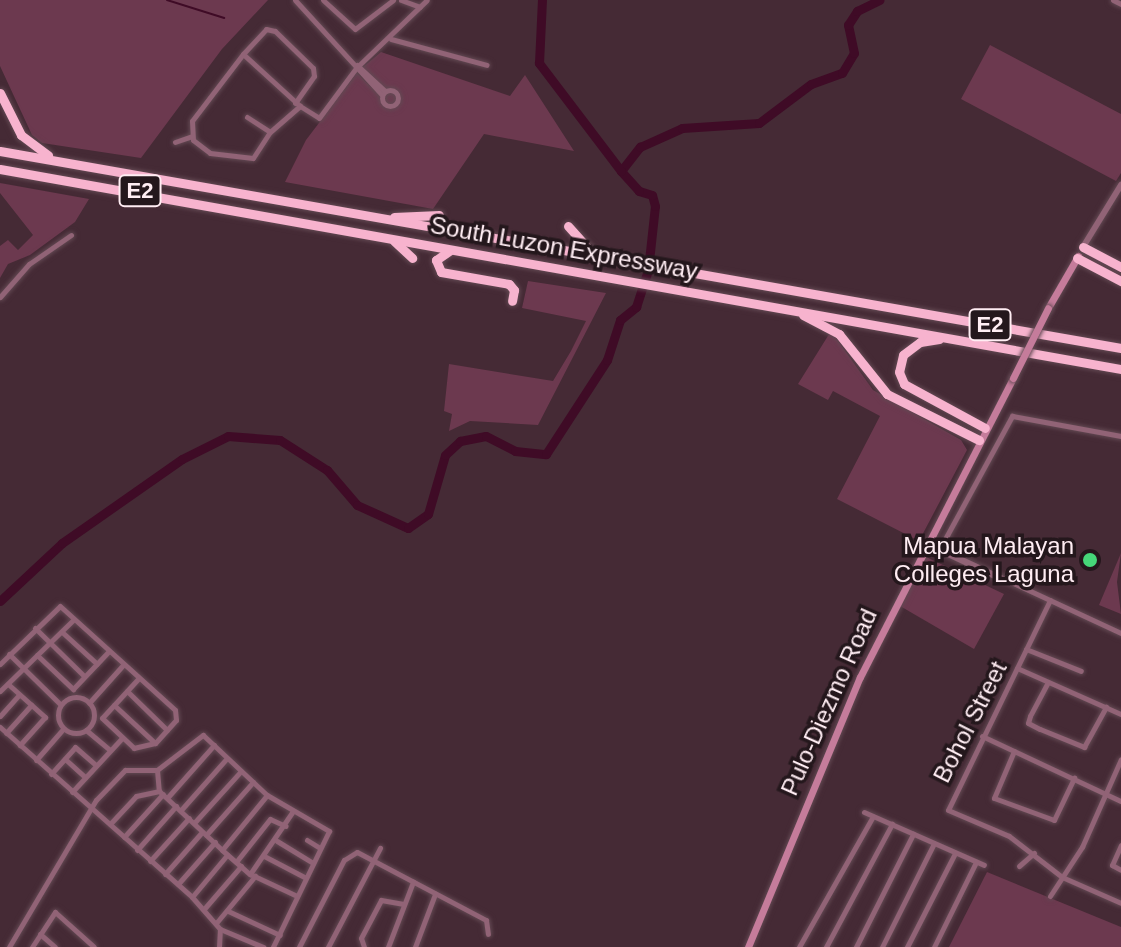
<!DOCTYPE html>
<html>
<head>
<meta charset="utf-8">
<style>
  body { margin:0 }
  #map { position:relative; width:1121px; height:947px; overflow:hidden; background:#452a35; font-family:Arial,sans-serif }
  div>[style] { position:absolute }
  .green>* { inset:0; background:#6c394f }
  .stream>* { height:2px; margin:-1px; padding:0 1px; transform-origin:1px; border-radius:1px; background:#3f0b26 }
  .river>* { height:9px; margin:-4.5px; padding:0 4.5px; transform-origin:4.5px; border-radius:4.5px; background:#3f0b26 }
  .roads { filter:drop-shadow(0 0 2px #634953) drop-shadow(0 0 2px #634953) }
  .minor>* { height:5px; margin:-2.5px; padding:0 2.5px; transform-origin:2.5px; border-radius:2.5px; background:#916376 }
  .minor>.ring { margin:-2.5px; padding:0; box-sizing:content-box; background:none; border:5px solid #916376; border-radius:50% }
  .tertiary>* { height:6px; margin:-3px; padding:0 3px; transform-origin:3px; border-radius:3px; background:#916376 }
  .secondary>* { height:7px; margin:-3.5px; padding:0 3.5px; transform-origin:3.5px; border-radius:3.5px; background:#c57c9b }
  .motorway>* { height:9px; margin:-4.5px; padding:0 4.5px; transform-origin:4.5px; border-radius:4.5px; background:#f7b3ce }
  .bridges { filter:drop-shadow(0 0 2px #634953) drop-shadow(0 0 2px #634953) }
  .secondary-bridge>* { height:7px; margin:-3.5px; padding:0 3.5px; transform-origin:3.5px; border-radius:3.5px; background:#c57c9b }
  .dots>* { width:22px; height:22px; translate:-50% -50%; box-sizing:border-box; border:4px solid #24171c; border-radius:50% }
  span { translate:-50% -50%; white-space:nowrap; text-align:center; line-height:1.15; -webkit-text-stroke:7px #24171c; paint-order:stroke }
  .shield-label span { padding:2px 6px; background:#24171c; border:2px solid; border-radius:6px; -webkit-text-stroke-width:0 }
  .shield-label { font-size:22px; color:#ffedf3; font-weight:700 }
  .street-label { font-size:24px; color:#ffedf3 }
  .poi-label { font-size:24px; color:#ffedf3 }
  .right { translate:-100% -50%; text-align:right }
</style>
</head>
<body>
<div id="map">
  <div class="green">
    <div style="clip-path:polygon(0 0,268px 0,222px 49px,141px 158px,42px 143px,32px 135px,0 66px)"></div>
    <div style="clip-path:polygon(990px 45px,1121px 114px,1121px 173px,1116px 181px,961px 99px)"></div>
    <div style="clip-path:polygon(381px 52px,510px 96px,525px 75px,574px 151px,484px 134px,433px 209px,285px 182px,306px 140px,357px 73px,379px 95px,385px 88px,363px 67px)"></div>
    <div style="clip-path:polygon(0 183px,89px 199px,75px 222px,30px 255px,8px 264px,0 278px,0 246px,8px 240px,18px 250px,33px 235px,0 193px)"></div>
    <div style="clip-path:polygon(528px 281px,606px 293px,538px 425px,470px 421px,449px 431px,452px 414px,444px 411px,449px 364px,553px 381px,571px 351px,586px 321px,522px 308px)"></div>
    <div style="clip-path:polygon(831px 331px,873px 390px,961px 440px,967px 450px,919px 541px,837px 499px,880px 416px,833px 391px,828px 400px,798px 384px)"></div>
    <div style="clip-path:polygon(1121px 553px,1117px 582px,1121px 614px,1099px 605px)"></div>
    <div style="clip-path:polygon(924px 556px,1004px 594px,974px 649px,900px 606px)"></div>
    <div style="clip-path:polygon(987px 872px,1121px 927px,1121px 947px,949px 947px)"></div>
  </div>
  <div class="stream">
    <div style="left:167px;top:0;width:60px;rotate:17.5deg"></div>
  </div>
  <div class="river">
    <div style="left:621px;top:171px;width:31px;rotate:-52deg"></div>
    <div style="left:640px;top:147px;width:46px;rotate:-24.3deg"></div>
    <div style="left:682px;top:128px;width:77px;rotate:-3.7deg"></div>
    <div style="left:759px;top:123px;width:65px;rotate:-36.9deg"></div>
    <div style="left:811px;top:84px;width:33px;rotate:-20deg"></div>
    <div style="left:842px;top:73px;width:23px;rotate:-59deg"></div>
    <div style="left:854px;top:53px;width:29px;rotate:-102deg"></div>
    <div style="left:848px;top:25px;width:17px;rotate:-57deg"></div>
    <div style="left:857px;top:11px;width:25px;rotate:-26deg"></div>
    <div style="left:0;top:601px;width:85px;rotate:-43.1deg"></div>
    <div style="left:62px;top:543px;width:146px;rotate:-35deg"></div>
    <div style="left:182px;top:459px;width:51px;rotate:-26.6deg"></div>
    <div style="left:228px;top:436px;width:52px;rotate:4.4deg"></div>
    <div style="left:280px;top:440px;width:56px;rotate:32.6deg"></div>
    <div style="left:327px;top:470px;width:46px;rotate:49.4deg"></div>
    <div style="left:357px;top:505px;width:56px;rotate:24.3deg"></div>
    <div style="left:408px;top:528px;width:24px;rotate:-35deg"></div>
    <div style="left:428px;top:514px;width:61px;rotate:-73.9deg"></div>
    <div style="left:445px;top:455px;width:21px;rotate:-43deg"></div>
    <div style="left:460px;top:441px;width:26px;rotate:-11deg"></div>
    <div style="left:486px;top:436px;width:33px;rotate:27deg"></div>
    <div style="left:515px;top:451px;width:31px;rotate:6deg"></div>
    <div style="left:546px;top:454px;width:112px;rotate:-57deg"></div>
    <div style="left:607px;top:360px;width:42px;rotate:-72deg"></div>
    <div style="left:620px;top:320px;width:21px;rotate:-39deg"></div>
    <div style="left:636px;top:307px;width:39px;rotate:-72deg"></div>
    <div style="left:648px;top:270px;width:64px;rotate:-83.8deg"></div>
    <div style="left:655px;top:206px;width:11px;rotate:-105deg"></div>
    <div style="left:652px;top:195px;width:14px;rotate:-163deg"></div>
    <div style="left:639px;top:191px;width:27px;rotate:-132deg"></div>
    <div style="left:621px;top:171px;width:136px;rotate:-127.2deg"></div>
    <div style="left:539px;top:63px;width:63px;rotate:-87.3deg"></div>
  </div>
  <div class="roads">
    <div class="minor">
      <div style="left:295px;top:0;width:129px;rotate:47.5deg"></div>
      <div style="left:323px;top:0;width:43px;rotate:42.2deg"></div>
      <div style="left:355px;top:29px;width:48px;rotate:-37.3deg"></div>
      <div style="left:401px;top:0;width:20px;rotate:20deg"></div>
      <div style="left:1113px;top:0;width:9px;rotate:27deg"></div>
      <div style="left:391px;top:39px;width:99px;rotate:15.2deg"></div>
      <div style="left:243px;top:54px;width:34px;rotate:-47deg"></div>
      <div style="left:266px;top:29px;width:9px;rotate:13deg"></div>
      <div style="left:275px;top:31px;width:53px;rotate:44.2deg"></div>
      <div style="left:313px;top:68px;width:8px;rotate:83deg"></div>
      <div style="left:314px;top:76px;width:33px;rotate:125deg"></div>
      <div style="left:357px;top:65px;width:38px;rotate:43deg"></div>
      <div class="ring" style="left:382px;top:90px;width:11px;height:11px"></div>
      <div style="left:300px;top:106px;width:77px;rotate:-137.6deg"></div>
      <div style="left:243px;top:54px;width:84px;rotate:127.3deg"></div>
      <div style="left:192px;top:121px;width:19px;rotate:87deg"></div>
      <div style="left:193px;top:140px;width:21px;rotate:37deg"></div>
      <div style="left:210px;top:153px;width:43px;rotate:6.6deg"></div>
      <div style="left:253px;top:158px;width:31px;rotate:-57deg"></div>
      <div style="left:270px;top:132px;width:40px;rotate:-41deg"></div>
      <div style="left:300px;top:106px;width:22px;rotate:32deg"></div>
      <div style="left:319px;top:118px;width:62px;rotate:-53.5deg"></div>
      <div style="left:356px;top:68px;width:98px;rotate:-43.8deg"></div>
      <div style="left:247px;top:117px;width:27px;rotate:33deg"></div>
      <div style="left:175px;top:142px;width:18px;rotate:-19deg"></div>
      <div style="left:0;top:297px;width:44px;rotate:-48.7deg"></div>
      <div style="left:29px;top:264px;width:51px;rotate:-34.6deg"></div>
      <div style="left:924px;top:543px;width:87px;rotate:25.1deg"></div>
      <div style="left:940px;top:549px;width:200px;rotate:24.9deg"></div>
      <div style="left:939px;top:550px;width:153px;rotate:-61.4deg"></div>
      <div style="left:1012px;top:416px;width:111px;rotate:10.4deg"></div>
      <div style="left:1050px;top:600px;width:233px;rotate:115.9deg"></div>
      <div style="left:948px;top:810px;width:66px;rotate:23.1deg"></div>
      <div style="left:1009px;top:836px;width:67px;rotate:37.7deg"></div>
      <div style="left:1062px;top:877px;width:64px;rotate:23.8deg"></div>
      <div style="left:35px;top:628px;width:69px;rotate:44.4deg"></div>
      <div style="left:62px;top:632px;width:47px;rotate:42.4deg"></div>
      <div style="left:1026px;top:649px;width:59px;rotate:21.8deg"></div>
      <div style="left:9px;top:654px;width:71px;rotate:44.4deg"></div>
      <div style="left:37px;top:655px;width:50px;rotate:43.4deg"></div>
      <div style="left:73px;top:689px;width:52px;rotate:-46.5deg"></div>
      <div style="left:0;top:664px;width:83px;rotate:-44deg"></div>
      <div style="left:60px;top:606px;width:155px;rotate:42.1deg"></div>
      <div style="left:175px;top:710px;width:10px;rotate:84deg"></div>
      <div style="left:176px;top:720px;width:31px;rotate:132deg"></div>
      <div style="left:155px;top:743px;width:22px;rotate:167deg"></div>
      <div style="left:134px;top:748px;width:44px;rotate:-136.8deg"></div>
      <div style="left:102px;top:718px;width:53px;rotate:-47.3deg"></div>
      <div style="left:1017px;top:668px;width:114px;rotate:23.9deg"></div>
      <div style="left:1048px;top:682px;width:38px;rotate:118deg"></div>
      <div style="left:1030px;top:716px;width:7px;rotate:106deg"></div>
      <div style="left:1028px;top:723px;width:13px;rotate:27deg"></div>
      <div style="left:1040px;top:729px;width:48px;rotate:22.2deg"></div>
      <div style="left:1084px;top:747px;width:46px;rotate:-61.2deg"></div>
      <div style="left:8px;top:684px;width:50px;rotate:41.7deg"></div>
      <div style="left:45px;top:717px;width:38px;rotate:132deg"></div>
      <div style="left:0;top:691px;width:103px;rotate:-44.2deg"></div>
      <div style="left:127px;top:691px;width:56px;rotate:44.3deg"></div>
      <div class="ring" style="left:58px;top:697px;width:31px;height:31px"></div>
      <div style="left:89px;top:703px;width:51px;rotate:-48.2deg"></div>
      <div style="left:114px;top:705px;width:56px;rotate:42.8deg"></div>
      <div style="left:0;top:716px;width:28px;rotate:-48deg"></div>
      <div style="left:0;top:727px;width:256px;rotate:41.5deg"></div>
      <div style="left:192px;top:897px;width:43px;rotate:48.8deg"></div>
      <div style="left:220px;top:929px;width:47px;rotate:22.7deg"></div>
      <div style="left:86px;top:730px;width:31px;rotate:40deg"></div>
      <div style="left:6px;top:733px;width:38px;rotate:-48deg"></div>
      <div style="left:982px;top:736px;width:153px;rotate:25.1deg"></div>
      <div style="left:1014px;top:751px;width:51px;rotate:113.1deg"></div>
      <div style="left:994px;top:798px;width:64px;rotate:20.1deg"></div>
      <div style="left:1054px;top:820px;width:47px;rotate:-64.5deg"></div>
      <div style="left:65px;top:759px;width:27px;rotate:42deg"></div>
      <div style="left:36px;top:760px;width:41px;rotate:-48.9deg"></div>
      <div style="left:157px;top:770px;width:21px;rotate:85deg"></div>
      <div style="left:159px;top:791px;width:86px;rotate:43.1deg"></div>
      <div style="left:222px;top:850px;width:37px;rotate:41deg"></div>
      <div style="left:250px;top:874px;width:52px;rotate:25.1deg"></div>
      <div style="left:51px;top:774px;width:36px;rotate:-48deg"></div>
      <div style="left:75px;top:747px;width:28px;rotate:41deg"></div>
      <div style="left:72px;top:792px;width:74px;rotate:-47.2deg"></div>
      <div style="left:167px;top:798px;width:71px;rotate:-48.4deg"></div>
      <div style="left:181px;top:810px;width:69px;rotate:-48.5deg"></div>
      <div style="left:864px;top:812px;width:131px;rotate:23.8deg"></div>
      <div style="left:194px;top:823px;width:70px;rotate:-47.9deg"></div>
      <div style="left:110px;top:824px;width:38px;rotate:-47deg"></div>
      <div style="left:136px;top:796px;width:24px;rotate:-12deg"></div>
      <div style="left:206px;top:835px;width:71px;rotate:-48.4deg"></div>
      <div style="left:124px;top:837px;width:58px;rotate:-47.8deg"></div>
      <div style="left:307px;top:840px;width:15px;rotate:32deg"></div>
      <div style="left:277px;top:841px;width:42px;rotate:31.4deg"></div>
      <div style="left:1121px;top:845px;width:22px;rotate:114deg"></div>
      <div style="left:1112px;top:865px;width:10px;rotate:29deg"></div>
      <div style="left:137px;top:850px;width:59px;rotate:-48.4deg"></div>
      <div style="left:222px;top:850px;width:71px;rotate:-50.7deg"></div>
      <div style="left:264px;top:856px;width:47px;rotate:27.6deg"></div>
      <div style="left:150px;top:861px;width:58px;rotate:-47.8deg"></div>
      <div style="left:236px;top:862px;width:55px;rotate:-51.7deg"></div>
      <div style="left:270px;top:819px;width:17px;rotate:24deg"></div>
      <div style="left:1019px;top:866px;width:20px;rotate:-41deg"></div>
      <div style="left:165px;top:874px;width:56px;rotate:-48.6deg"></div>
      <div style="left:250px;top:874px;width:76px;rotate:-55.7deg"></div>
      <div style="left:178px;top:884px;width:56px;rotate:-48.6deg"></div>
      <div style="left:1050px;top:896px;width:59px;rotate:-56.9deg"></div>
      <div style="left:1082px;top:847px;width:96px;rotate:-66.1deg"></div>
      <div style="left:192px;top:897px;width:55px;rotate:-50.2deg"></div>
      <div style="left:204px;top:909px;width:57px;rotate:-49.3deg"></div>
      <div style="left:228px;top:911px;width:57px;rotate:24.8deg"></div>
      <div style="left:217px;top:922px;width:60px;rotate:-50.4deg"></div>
      <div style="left:40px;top:934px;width:20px;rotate:41deg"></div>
      <div style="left:9px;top:947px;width:171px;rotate:-59.4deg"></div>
      <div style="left:96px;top:800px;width:42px;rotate:-46deg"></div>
      <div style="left:125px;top:770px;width:32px"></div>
      <div style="left:157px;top:770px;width:58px;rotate:-37.3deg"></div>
      <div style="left:203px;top:735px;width:88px;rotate:43.2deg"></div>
      <div style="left:267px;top:795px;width:72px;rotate:30.1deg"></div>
      <div style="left:329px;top:831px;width:129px;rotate:115.8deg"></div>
      <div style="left:32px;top:947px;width:42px;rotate:-56.7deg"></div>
      <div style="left:55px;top:912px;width:52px;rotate:41.9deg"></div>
      <div style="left:219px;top:947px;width:18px;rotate:-87deg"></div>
      <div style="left:299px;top:947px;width:98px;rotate:-62.7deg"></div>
      <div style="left:344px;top:860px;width:15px;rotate:-32deg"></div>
      <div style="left:357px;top:852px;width:146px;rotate:27.8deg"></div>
      <div style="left:486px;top:920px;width:14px;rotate:82deg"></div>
      <div style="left:328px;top:947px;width:112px;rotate:-62.3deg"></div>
      <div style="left:364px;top:947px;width:9px;rotate:-108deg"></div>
      <div style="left:361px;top:938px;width:43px;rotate:-62.2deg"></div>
      <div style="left:381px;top:900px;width:23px;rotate:10deg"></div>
      <div style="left:388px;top:947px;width:70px;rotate:-69deg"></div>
      <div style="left:415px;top:947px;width:57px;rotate:-69.3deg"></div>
      <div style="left:799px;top:947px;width:150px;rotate:-60.5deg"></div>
      <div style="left:826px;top:947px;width:140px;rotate:-61.8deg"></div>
      <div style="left:856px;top:947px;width:127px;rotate:-63.2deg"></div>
      <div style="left:882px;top:947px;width:116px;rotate:-63.4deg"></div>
      <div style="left:907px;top:947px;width:106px;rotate:-62.9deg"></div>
      <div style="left:934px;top:947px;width:95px;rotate:-63.7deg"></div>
    </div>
    <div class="tertiary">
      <div style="left:1083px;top:247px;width:73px;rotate:-58.5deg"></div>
    </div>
    <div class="secondary">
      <div style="left:1048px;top:308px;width:60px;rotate:-60deg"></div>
      <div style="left:748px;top:947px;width:292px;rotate:-67.5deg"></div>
      <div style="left:860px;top:677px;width:336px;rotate:-62.9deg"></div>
    </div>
    <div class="motorway">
      <div style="left:0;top:93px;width:47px;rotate:63.4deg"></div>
      <div style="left:21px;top:135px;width:34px;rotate:37deg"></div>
      <div style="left:0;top:151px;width:1138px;rotate:9.97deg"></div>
      <div style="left:0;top:169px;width:1139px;rotate:10.12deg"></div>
      <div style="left:394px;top:217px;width:45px;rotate:-2.5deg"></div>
      <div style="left:568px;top:226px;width:40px;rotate:48deg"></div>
      <div style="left:394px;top:241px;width:25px;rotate:43deg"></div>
      <div style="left:1083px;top:247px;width:43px;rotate:27.8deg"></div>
      <div style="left:449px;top:251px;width:16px;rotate:145deg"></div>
      <div style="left:436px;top:260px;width:13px;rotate:67deg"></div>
      <div style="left:441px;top:272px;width:69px;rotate:10deg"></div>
      <div style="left:509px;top:284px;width:8px;rotate:50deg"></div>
      <div style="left:514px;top:290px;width:11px;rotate:100deg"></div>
      <div style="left:1077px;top:258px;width:50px;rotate:27.6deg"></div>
      <div style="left:803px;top:315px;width:41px;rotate:27.8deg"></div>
      <div style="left:839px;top:334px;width:77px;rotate:51.3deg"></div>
      <div style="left:887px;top:394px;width:103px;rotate:26.6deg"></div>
      <div style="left:939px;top:339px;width:19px;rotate:171deg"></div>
      <div style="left:920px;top:342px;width:21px;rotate:143deg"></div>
      <div style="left:903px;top:355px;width:17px;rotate:103deg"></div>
      <div style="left:899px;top:372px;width:13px;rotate:67deg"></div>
      <div style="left:904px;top:384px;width:92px;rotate:28.5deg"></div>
    </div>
  </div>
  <div class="bridges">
    <div class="secondary-bridge">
      <div style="left:1013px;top:378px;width:78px;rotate:-63.4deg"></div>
    </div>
  </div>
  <div class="dots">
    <div style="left:1090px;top:560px;background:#46d779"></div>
  </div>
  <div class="shield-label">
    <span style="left:140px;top:191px">E2</span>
    <span style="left:990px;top:325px">E2</span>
  </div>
  <div class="street-label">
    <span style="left:564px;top:248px;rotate:10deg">South Luzon Expressway</span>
    <span style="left:829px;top:702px;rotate:-66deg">Pulo-Diezmo Road</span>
    <span style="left:970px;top:722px;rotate:-63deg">Bohol Street</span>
  </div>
  <div class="poi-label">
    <span class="right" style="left:1074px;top:560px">Mapua Malayan<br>Colleges Laguna</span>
  </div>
</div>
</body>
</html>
